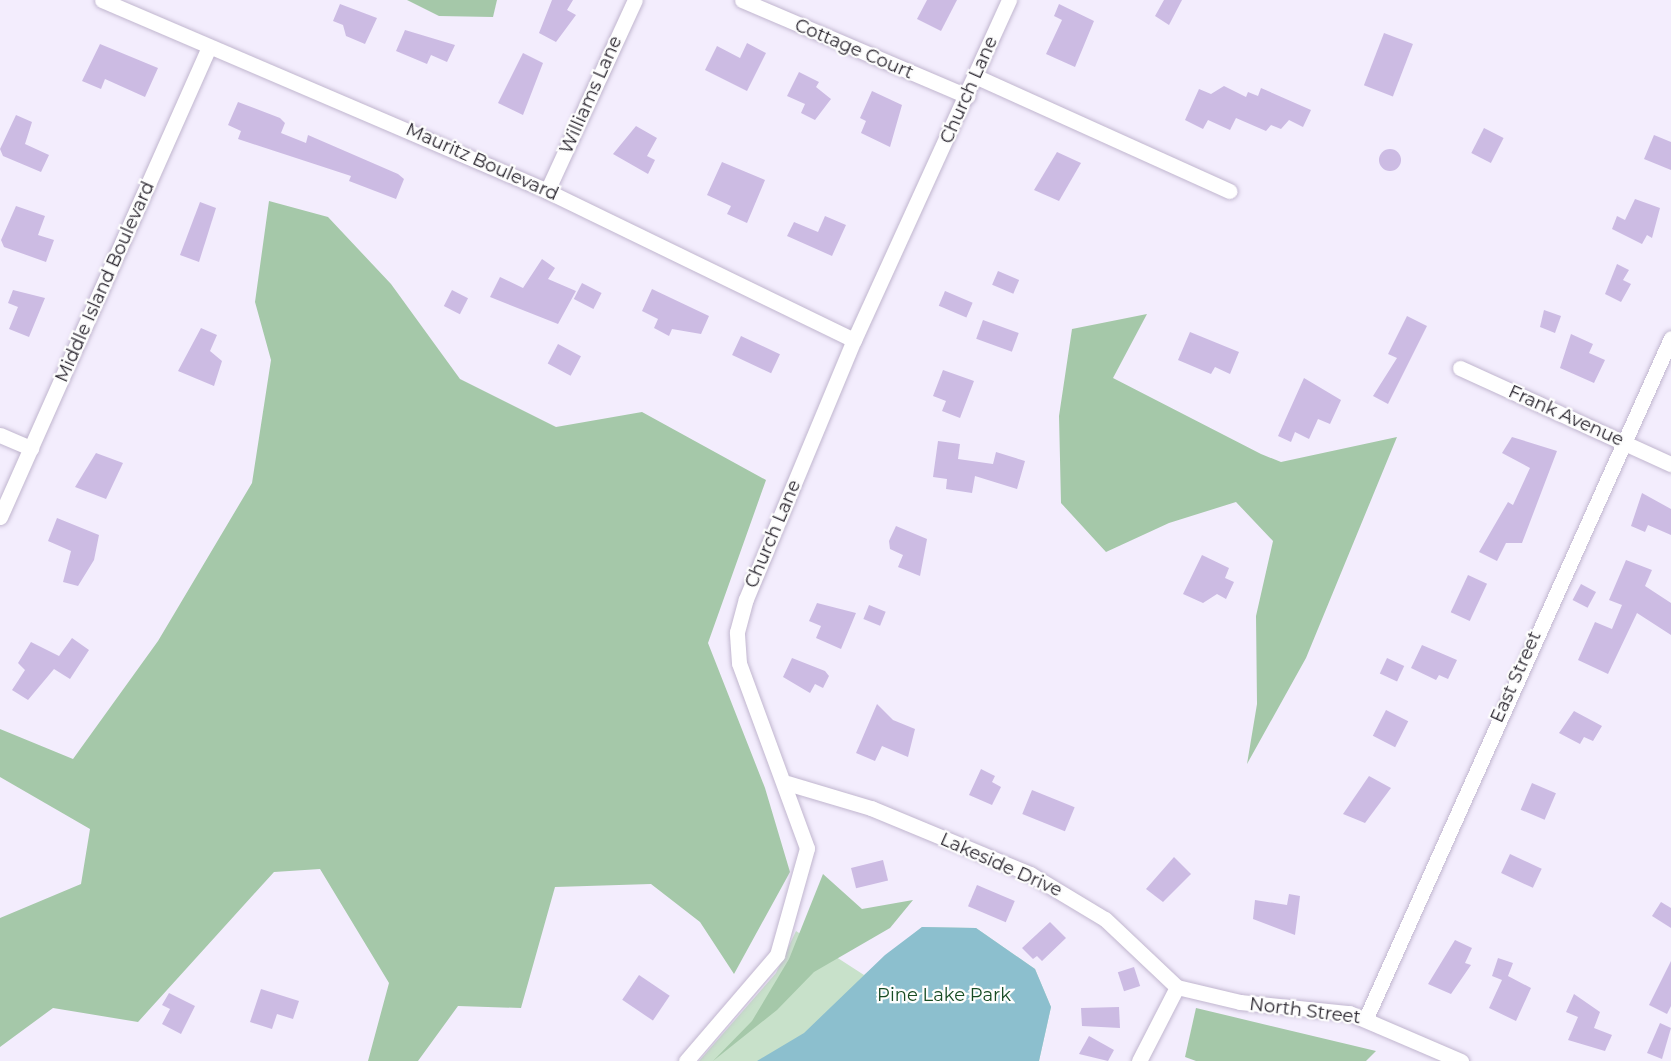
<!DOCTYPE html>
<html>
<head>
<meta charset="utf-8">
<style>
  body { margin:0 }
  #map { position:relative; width:1671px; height:1061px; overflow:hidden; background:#f3edfd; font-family:Montserrat,sans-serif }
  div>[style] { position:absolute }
  .green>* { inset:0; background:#c8e1ca }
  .forest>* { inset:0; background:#a5c8a9 }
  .water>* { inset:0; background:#8cbfce }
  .building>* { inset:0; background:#ccbbe3; transform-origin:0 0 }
  .round { border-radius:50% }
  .roads { filter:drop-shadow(0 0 2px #c1b6cf) drop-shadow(0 0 2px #c1b6cf) }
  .street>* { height:15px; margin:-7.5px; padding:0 7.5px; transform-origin:7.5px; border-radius:7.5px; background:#fff }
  span { translate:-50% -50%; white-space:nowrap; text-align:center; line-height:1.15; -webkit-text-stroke:4.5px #fdfdfd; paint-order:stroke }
  .street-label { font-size:18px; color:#29252e }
  .park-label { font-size:18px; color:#174b22 }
</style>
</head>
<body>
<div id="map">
  <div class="green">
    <div style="clip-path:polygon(922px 927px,976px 928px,1035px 969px,1051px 1007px,1039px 1061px,699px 1061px,776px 973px,796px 931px,864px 975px)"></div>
  </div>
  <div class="forest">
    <div style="clip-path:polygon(407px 0,497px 0,493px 17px,439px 16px)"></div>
    <div style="clip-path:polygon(269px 201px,328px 217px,391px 284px,460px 379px,556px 427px,642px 412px,766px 480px,708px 643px,765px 788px,790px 872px,734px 974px,700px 922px,651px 884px,555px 887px,521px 1008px,458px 1006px,418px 1061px,368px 1061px,389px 983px,320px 869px,274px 872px,138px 1022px,53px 1008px,0 1047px,0 918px,81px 884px,90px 829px,0 777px,0 729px,73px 759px,158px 641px,252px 483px,271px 360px,255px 302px)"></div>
    <div style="clip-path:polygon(1147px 314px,1113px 378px,1261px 454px,1281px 462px,1397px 437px,1306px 658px,1247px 764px,1257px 704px,1256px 616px,1273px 541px,1236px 502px,1169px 523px,1106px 552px,1061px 503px,1059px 416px,1072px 329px)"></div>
    <div style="clip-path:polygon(823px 874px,862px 909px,913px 900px,890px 928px,814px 972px,777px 1010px,713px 1061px,752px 1021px,789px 959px)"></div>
    <div style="clip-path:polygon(1196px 1008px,1376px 1051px,1366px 1061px,1196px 1061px,1185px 1057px)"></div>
  </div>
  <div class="water">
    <div style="clip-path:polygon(922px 927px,976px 928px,1035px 969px,1051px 1007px,1039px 1061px,757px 1061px,804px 1033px,885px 955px)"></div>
  </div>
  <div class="building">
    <div style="clip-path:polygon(552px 0,573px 0,567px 10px,576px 15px,556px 42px,539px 33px)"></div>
    <div style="clip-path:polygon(927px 0,957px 0,941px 31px,917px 19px)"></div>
    <div style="clip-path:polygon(1164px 0,1182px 0,1169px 25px,1155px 16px)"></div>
    <div style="clip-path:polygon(340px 4px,377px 18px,365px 44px,346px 36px,343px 25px,333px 21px)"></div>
    <div style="clip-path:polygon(1059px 4px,1094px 21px,1075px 67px,1046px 54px,1062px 20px,1054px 16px)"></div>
    <div style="clip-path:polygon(405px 30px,455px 45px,447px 62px,431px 55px,427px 64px,396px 51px)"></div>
    <div style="left:1384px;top:33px;width:31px;height:56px;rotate:21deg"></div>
    <div style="clip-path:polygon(747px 43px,766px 53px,747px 91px,705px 70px,717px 46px,740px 58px)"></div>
    <div style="clip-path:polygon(100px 44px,158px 68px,145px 97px,105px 79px,101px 89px,82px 81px)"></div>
    <div style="clip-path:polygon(523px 53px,543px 63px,523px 115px,498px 103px)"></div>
    <div style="clip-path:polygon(799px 72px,819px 82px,816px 87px,831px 99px,815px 120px,801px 113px,805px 104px,787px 96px)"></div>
    <div style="clip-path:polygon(1224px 86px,1246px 97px,1248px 92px,1258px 96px,1261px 88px,1311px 110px,1303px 127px,1289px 120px,1281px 129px,1271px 125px,1266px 131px,1236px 118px,1230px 130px,1208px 120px,1203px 129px,1185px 120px,1199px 89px,1211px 94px)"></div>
    <div style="clip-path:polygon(872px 91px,902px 105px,890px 147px,861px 133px,866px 121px,860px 118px)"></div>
    <div style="clip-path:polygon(238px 102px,280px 118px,285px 123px,281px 133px,306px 143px,308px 135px,398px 174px,404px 179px,396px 199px,349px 181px,351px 176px,238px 139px,241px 131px,228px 125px)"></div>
    <div style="clip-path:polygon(16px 115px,32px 122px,25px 144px,49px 155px,41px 172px,3px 156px,0 149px)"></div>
    <div style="clip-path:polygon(636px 126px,657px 138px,647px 156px,655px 160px,648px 174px,613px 154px)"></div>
    <div style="left:1484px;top:128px;width:22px;height:28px;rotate:27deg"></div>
    <div style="clip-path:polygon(1654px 135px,1671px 142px,1671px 170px,1644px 159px)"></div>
    <div class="round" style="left:1379px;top:149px;width:22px;height:22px"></div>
    <div style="clip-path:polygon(1057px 152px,1081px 163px,1059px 201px,1034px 190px)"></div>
    <div style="clip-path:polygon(722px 162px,765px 180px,747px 223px,727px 214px,731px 206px,707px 195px)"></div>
    <div style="clip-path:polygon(1635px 199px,1660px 208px,1652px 238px,1647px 235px,1642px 244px,1612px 229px,1617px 216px,1625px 220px)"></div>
    <div style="clip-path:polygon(200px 202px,216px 208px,199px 262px,180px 255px)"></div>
    <div style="clip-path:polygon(16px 206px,45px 216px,38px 235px,54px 240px,46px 262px,4px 247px,1px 240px)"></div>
    <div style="clip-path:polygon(825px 216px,846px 225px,832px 256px,787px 236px,794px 222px,818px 232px)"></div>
    <div style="clip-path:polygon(542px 259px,555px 268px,548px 279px,576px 291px,558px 324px,490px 297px,500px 277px,523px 288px)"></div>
    <div style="clip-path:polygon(1617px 264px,1629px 270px,1623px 280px,1631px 284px,1621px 302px,1605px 294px)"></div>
    <div style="left:998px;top:271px;width:23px;height:15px;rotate:23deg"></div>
    <div style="left:582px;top:283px;width:22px;height:18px;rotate:27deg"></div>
    <div style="clip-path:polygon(652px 289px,709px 316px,701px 334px,672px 329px,669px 336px,654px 328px,658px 319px,642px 311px)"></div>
    <div style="clip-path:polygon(13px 290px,45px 298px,29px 337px,9px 329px,18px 307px,8px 303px)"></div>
    <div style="left:452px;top:290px;width:18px;height:18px;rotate:27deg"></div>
    <div style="left:945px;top:291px;width:30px;height:16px;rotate:23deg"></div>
    <div style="clip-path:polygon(1544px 310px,1561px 316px,1555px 333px,1540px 327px)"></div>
    <div style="clip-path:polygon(1407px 316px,1427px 326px,1388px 404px,1373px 396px,1397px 358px,1388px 354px)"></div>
    <div style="left:983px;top:320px;width:38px;height:20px;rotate:20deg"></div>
    <div style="clip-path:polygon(201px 328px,217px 335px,210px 351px,222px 361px,214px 386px,178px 371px)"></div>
    <div style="clip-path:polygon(1190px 332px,1239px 352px,1230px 374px,1215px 367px,1211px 374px,1178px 360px)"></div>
    <div style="clip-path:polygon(1571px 334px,1593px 344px,1589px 353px,1605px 360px,1594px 383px,1560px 368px)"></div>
    <div style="left:741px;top:336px;width:43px;height:21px;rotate:25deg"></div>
    <div style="left:558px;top:344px;width:26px;height:22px;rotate:28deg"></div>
    <div style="clip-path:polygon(943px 370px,974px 381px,960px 418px,942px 411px,946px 401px,933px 396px)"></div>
    <div style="clip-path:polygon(1304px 378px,1341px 400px,1330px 424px,1318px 419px,1309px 439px,1295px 432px,1291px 442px,1278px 436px)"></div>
    <div style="clip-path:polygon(1512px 437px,1557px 451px,1522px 543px,1506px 543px,1497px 561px,1479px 552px,1508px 502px,1513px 505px,1530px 468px,1502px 453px)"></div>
    <div style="clip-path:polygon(938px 441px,960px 444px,958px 459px,993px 464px,996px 452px,1025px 461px,1017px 489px,975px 476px,972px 493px,946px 489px,947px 479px,933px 477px)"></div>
    <div style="clip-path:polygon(96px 453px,123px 463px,106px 499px,75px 487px)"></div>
    <div style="clip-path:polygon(1642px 493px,1671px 509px,1671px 535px,1648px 525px,1645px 532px,1631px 526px)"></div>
    <div style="clip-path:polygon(57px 518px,99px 535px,94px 560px,78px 586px,63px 582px,71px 551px,48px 541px)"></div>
    <div style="clip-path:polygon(896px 526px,927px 539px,920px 576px,898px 567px,903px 555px,890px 549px,889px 541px)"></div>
    <div style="clip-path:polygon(1202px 555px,1229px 568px,1225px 578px,1234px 582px,1226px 599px,1217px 594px,1203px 603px,1183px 594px)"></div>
    <div style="clip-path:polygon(1626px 560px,1652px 570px,1645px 586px,1671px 603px,1671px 635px,1637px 613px,1608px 674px,1578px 660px,1595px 622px,1612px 629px,1622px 605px,1609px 600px)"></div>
    <div style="left:1468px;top:575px;width:21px;height:41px;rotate:25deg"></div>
    <div style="left:1581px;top:584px;width:17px;height:18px;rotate:28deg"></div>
    <div style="clip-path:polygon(817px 603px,856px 613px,841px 649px,816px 638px,821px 626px,809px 621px)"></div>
    <div style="left:869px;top:605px;width:18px;height:15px;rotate:22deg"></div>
    <div style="clip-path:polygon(72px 638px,89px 650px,70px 679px,54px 669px,28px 700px,12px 690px,25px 670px,18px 663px,31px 642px,59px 656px)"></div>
    <div style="clip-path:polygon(1422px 645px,1457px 660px,1448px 679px,1439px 675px,1436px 680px,1411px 668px)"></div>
    <div style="clip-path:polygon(792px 658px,825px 671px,829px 676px,823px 688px,815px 684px,810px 693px,783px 677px)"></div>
    <div style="left:1387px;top:658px;width:19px;height:17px;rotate:25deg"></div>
    <div style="clip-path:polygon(877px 704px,893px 720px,915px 729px,908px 757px,882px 746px,875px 761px,856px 753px)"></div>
    <div style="left:1386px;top:710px;width:25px;height:29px;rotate:27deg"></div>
    <div style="clip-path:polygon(1574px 711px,1602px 726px,1593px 741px,1584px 737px,1580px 744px,1559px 733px)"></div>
    <div style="clip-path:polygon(981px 769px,995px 776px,992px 782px,1001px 787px,992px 805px,969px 795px)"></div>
    <div style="clip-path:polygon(1369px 776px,1391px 788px,1365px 823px,1343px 814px)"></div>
    <div style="left:1532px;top:783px;width:26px;height:29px;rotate:23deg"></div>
    <div style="left:1032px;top:790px;width:46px;height:26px;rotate:22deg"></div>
    <div style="left:1510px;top:854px;width:35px;height:21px;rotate:25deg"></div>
    <div style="clip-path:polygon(1174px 857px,1191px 874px,1163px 902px,1146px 889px)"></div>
    <div style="left:883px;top:860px;width:21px;height:33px;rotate:76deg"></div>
    <div style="left:977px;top:885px;width:41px;height:23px;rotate:23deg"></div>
    <div style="clip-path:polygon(1289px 894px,1300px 896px,1295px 935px,1253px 919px,1255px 900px,1287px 905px)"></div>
    <div style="clip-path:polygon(1661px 902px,1671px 908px,1671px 928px,1652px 916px)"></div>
    <div style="clip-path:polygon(1050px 922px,1066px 938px,1042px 961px,1037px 956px,1033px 959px,1022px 948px)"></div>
    <div style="clip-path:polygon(1455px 940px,1472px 948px,1465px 963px,1471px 965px,1451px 994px,1428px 984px)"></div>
    <div style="clip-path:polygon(1498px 958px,1513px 963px,1508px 976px,1531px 988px,1516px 1021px,1489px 1008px,1502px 980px,1492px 976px)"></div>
    <div style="clip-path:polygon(1671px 961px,1671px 1006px,1667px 1014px,1649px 1005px)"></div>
    <div style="left:1134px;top:967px;width:20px;height:17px;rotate:72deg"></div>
    <div style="left:639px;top:975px;width:37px;height:30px;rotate:34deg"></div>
    <div style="clip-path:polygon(261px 989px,299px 1001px,293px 1019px,277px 1014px,272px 1029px,250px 1022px)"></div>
    <div style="clip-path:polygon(169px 993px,195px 1006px,181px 1034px,162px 1024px,170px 1009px,162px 1005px)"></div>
    <div style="clip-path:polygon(1574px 994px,1600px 1012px,1594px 1028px,1612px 1035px,1605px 1051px,1568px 1040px,1578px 1017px,1566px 1012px)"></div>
    <div style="clip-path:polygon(1119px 1007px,1120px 1028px,1082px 1026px,1081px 1008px)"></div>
    <div style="clip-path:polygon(1660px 1023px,1671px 1028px,1662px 1059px,1647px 1053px)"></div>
    <div style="clip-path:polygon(1089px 1036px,1114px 1050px,1108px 1061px,1079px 1054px)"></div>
  </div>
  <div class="roads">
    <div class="street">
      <div style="left:102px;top:0;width:484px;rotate:23.2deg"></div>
      <div style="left:547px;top:191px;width:341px;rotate:25.9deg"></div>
      <div style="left:742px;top:0;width:245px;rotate:23.1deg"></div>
      <div style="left:977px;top:77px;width:277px;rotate:24.3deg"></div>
      <div style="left:547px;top:191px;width:210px;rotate:-65.3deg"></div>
      <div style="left:1460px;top:368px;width:232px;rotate:24.5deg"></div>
      <div style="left:0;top:435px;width:34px;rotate:23deg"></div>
      <div style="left:0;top:517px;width:514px;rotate:-66.03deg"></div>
      <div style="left:787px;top:783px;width:88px;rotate:16.6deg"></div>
      <div style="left:871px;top:808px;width:172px;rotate:22.5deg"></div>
      <div style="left:1030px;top:874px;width:87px;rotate:31deg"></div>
      <div style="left:1105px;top:919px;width:99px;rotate:43.4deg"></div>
      <div style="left:1177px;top:987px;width:65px;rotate:13.4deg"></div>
      <div style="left:1240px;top:1002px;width:110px;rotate:5.8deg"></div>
      <div style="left:1349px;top:1013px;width:122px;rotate:23.2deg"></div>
      <div style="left:1366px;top:1018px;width:745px;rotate:-65.84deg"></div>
      <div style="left:686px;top:1061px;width:140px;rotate:-49.4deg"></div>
      <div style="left:777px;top:955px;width:111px;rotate:-74.3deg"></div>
      <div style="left:807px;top:848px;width:197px;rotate:-110.2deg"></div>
      <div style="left:739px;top:663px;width:31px;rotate:-94deg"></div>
      <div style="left:737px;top:632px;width:34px;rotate:-75deg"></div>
      <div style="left:746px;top:599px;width:281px;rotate:-67.4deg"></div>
      <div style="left:854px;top:340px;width:374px;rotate:-65.5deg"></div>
      <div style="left:1139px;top:1061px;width:83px;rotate:-62.8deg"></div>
    </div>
  </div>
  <div class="street-label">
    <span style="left:854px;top:49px;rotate:23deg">Cottage Court</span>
    <span style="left:969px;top:90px;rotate:-66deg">Church Lane</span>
    <span style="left:591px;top:95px;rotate:-66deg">Williams Lane</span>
    <span style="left:482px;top:162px;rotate:24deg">Mauritz Boulevard</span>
    <span style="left:105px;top:282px;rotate:-66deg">Middle Island Boulevard</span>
    <span style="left:1566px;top:416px;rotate:24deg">Frank Avenue</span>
    <span style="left:773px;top:534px;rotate:-67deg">Church Lane</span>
    <span style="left:1516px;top:677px;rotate:-66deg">East Street</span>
    <span style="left:1001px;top:865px;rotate:24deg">Lakeside Drive</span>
    <span style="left:1305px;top:1011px;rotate:7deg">North Street</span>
  </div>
  <div class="park-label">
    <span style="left:944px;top:995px">Pine Lake Park</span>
  </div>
</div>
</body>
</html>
